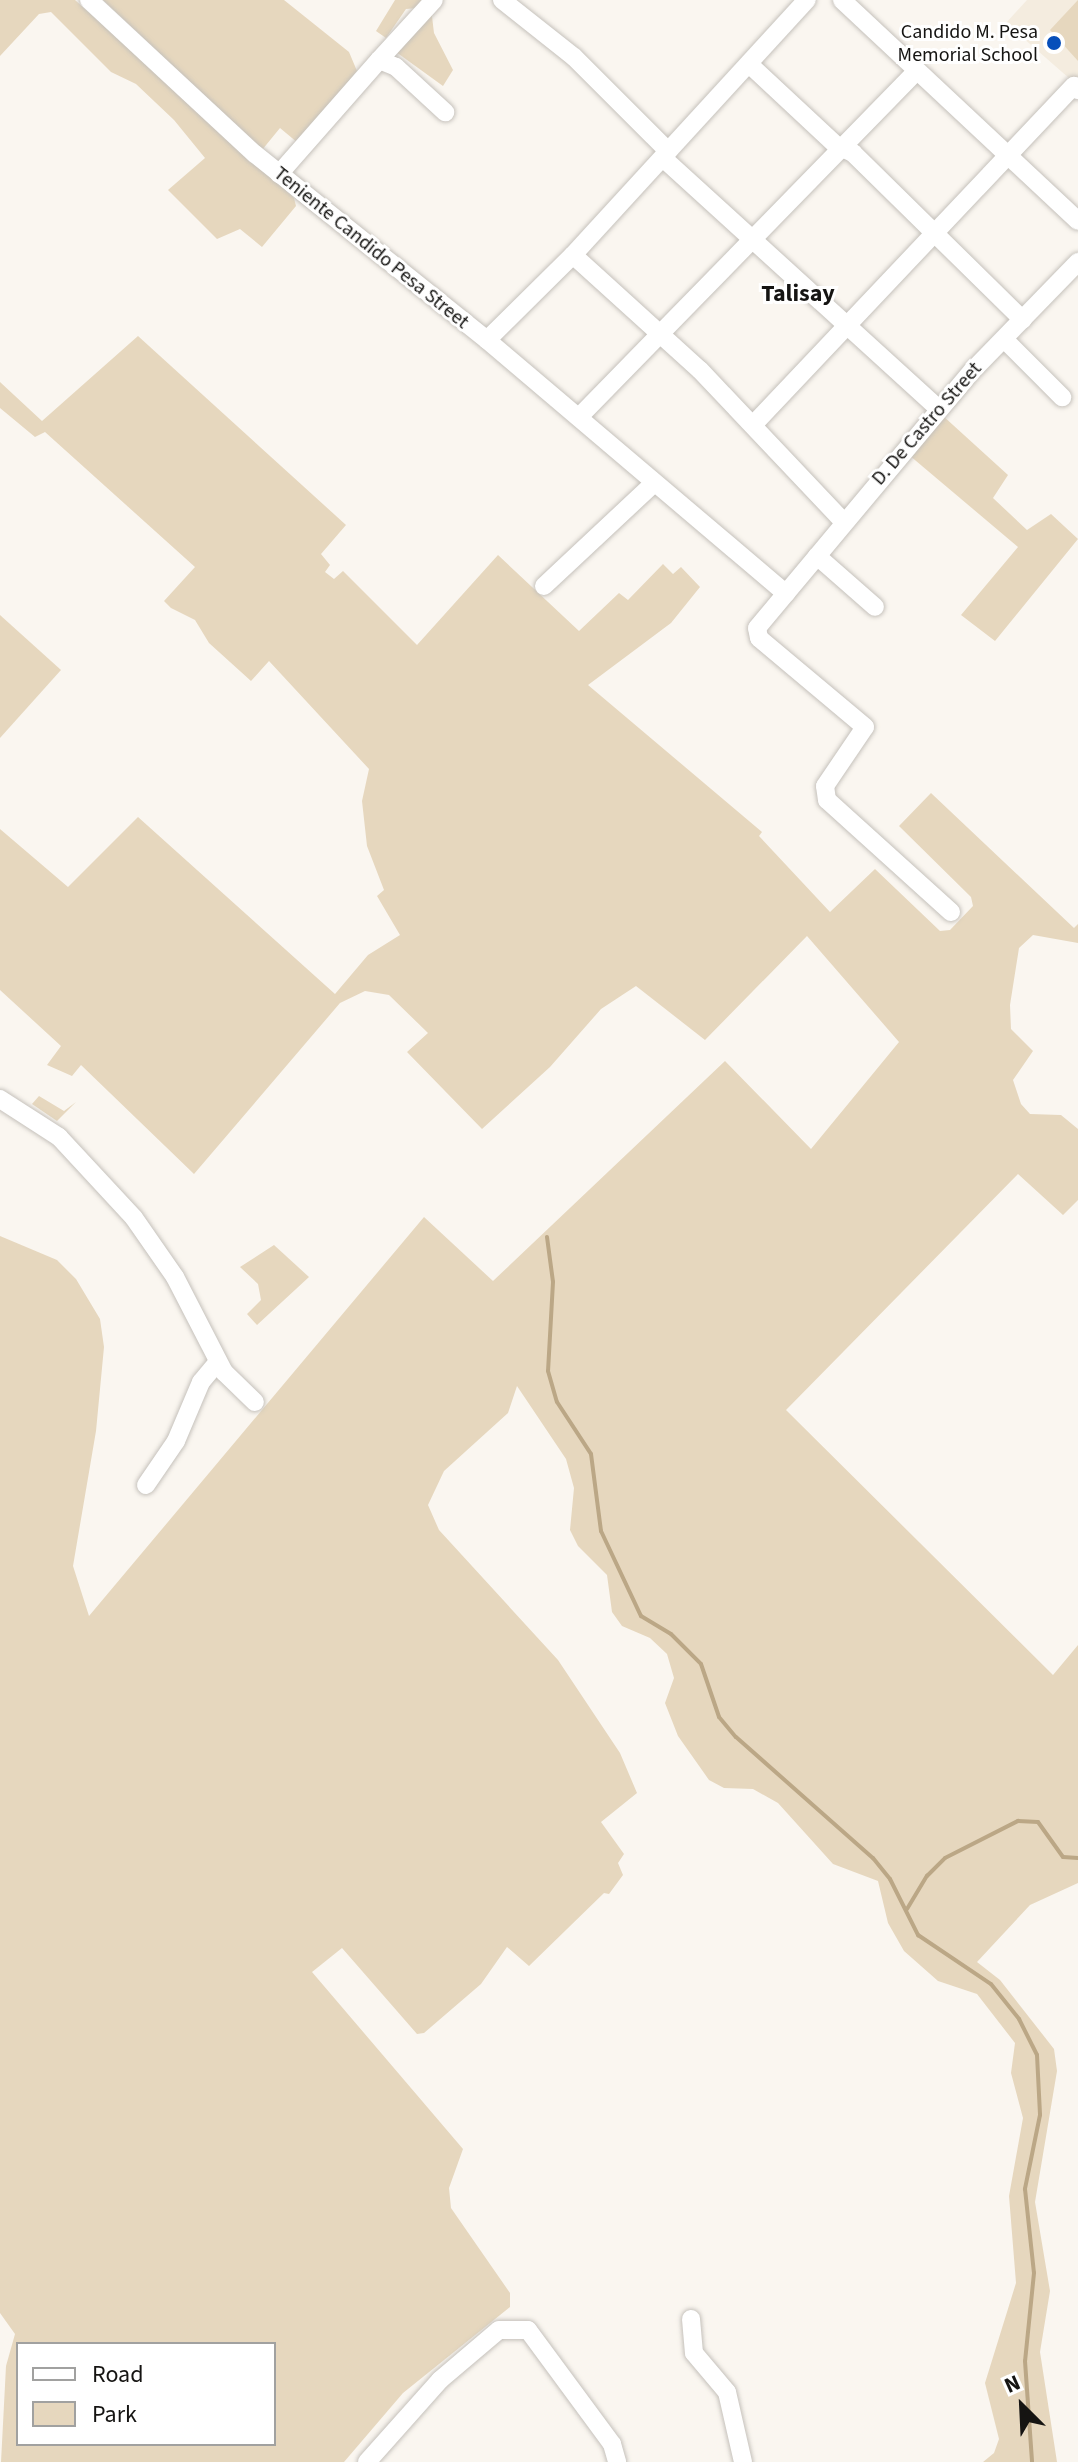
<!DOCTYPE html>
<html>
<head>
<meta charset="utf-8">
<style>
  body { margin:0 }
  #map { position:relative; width:1078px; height:2462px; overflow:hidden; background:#faf6f0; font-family:"Source Sans 3",sans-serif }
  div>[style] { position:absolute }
  .built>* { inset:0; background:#f4ecdf }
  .green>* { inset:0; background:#e6d7be }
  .stream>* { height:4px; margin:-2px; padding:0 2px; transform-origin:2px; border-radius:2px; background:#bba786 }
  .roads { filter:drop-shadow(0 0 2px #c5c1bb) drop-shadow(0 0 2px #c5c1bb) }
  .minor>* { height:18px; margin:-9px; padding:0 9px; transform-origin:9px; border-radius:9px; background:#fff }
  .dots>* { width:22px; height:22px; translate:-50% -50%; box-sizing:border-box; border:4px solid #fff; border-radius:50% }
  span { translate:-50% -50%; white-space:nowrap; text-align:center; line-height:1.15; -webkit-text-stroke:6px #fff; paint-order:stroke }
  .poi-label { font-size:20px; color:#151412 }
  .right { translate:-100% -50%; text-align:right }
  .street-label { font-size:20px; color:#151412 }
  .quarter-label { font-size:24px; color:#151412; font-weight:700 }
  .legend { position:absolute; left:16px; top:2342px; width:260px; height:104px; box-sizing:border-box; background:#fff; border:2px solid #a1a1a0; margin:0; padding:10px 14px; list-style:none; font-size:24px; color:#151412 }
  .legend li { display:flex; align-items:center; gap:16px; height:40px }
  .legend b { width:40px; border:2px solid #a1a1a0 }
  .north { position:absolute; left:982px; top:2366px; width:80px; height:80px; -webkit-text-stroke:6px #fff; paint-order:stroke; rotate:336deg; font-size:22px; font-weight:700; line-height:32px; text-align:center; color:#151412 }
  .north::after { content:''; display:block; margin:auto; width:28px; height:36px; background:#151412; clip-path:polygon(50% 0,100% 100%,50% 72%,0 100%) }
</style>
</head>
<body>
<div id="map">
  <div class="built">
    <div style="clip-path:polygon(1027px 0,1078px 0,1078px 86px,1006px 23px)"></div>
  </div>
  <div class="green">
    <div style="clip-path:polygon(0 0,75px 0,294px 198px,296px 206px,262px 247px,240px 229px,217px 239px,168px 190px,205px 158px,174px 120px,136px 84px,111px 72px,51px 12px,39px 14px,0 56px)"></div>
    <div style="clip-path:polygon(103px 0,284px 0,349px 52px,357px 71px,298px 143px,280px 128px,262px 150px)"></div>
    <div style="clip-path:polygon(395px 0,430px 0,434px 33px,453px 70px,443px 86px,396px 52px,417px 8px,406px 9px,386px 38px,376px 31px)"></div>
    <div style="clip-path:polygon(1078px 0,1078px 61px,1050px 30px)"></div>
    <div style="clip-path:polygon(evenodd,138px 336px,346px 525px,321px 554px,330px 565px,325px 572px,334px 579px,343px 571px,417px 645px,498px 555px,579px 631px,619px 593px,628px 600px,663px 564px,673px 574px,681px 567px,700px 587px,671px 623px,588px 685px,762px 832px,759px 836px,830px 912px,875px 869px,940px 931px,950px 930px,973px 906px,971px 897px,899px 826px,931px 793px,1074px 928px,1078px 924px,1078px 943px,1033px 935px,1019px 948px,1010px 1005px,1011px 1029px,1033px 1051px,1013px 1080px,1021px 1104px,1030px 1114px,1061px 1115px,1078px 1129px,1078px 1200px,1063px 1215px,1018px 1174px,786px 1410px,1053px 1675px,1078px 1645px,1078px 1883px,1030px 1905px,977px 1962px,1000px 1980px,1054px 2049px,1057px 2071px,1035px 2202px,1050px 2291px,1040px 2352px,1057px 2462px,983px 2462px,994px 2453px,999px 2439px,985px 2383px,1016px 2283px,1009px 2196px,1023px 2118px,1011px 2073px,1015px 2043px,977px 1994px,938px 1981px,904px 1951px,888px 1923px,878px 1881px,833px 1864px,778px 1803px,753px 1789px,724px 1788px,709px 1780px,678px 1736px,665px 1703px,674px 1678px,667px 1654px,650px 1638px,622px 1626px,612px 1612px,607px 1575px,578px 1546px,570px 1530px,574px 1488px,566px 1459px,517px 1386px,508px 1413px,444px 1471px,428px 1505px,439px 1530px,558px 1660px,620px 1753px,637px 1793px,601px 1822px,624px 1854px,618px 1863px,623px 1875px,609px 1894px,604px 1893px,529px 1966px,507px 1947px,481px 1984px,424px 2033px,417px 2034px,342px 1948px,312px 1972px,463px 2149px,449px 2188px,451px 2208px,510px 2293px,510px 2307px,403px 2393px,344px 2462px,1px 2462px,6px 2366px,15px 2334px,0 2313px,0 1236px,57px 1260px,76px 1279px,100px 1319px,104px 1347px,96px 1431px,73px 1566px,89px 1616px,424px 1217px,493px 1281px,725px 1061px,811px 1149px,899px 1042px,807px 936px,705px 1040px,636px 986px,601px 1009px,550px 1067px,482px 1129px,407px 1052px,428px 1033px,389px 995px,365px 991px,340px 1003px,194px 1174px,81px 1065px,72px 1076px,47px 1065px,61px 1046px,0 990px,0 829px,68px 887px,138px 817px,335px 994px,368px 955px,400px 935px,377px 896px,384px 890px,367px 846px,362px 801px,369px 769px,269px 661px,251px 681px,209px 643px,195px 620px,171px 608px,164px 601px,195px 567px,45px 432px,35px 437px,0 408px,0 382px,42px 421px,138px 336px,18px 2344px,274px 2344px,274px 2444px,18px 2444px,18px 2344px)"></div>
    <div style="clip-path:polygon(942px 415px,1008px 475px,993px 498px,1027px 530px,1051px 514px,1078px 539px,995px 641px,961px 615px,1018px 547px,909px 455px)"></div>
    <div style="clip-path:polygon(0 615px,61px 670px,0 738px)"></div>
    <div style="clip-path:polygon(39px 1096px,64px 1111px,76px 1102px,57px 1121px,32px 1104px)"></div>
    <div style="clip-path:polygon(274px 1245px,309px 1277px,257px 1325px,247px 1314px,261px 1300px,258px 1284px,240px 1267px)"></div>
  </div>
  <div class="stream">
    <div style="left:547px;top:1237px;width:45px;rotate:82.4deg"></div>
    <div style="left:553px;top:1282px;width:89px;rotate:93.2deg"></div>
    <div style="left:548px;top:1371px;width:32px;rotate:74deg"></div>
    <div style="left:557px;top:1402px;width:62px;rotate:56.8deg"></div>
    <div style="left:591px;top:1454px;width:78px;rotate:82.6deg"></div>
    <div style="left:601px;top:1531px;width:94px;rotate:64.8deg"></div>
    <div style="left:641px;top:1616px;width:35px;rotate:31deg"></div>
    <div style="left:671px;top:1634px;width:42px;rotate:45deg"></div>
    <div style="left:701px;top:1664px;width:56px;rotate:71.2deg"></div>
    <div style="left:719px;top:1717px;width:26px;rotate:50deg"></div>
    <div style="left:736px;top:1737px;width:183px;rotate:41.5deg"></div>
    <div style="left:873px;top:1858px;width:27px;rotate:51deg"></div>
    <div style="left:890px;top:1879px;width:63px;rotate:63.4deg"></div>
    <div style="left:918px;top:1935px;width:88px;rotate:33.9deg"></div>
    <div style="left:991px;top:1984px;width:45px;rotate:51.3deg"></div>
    <div style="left:1019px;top:2019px;width:40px;rotate:63.4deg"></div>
    <div style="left:1037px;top:2055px;width:60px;rotate:87.1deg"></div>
    <div style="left:1040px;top:2115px;width:76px;rotate:101.5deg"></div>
    <div style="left:1025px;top:2189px;width:84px;rotate:83.9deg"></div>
    <div style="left:1034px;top:2273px;width:88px;rotate:95.8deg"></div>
    <div style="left:1025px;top:2361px;width:101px;rotate:86deg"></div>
    <div style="left:907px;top:1909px;width:39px;rotate:-59deg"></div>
    <div style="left:927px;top:1876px;width:25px;rotate:-45deg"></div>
    <div style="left:945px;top:1858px;width:82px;rotate:-26.9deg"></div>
    <div style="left:1018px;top:1821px;width:20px;rotate:3deg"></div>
    <div style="left:1038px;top:1822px;width:43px;rotate:54.5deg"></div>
    <div style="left:1063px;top:1857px;width:15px;rotate:4deg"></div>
  </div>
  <div class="roads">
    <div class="minor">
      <div style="left:89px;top:0;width:226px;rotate:42.9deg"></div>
      <div style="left:255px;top:154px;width:297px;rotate:38.7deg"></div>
      <div style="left:487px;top:340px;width:121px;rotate:-44.7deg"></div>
      <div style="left:573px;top:255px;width:346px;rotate:-47.5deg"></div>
      <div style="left:502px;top:0;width:92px;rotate:38.4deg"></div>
      <div style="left:574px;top:57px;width:133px;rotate:45deg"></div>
      <div style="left:842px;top:0;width:323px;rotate:43.1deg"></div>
      <div style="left:379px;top:60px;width:81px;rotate:-47.5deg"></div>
      <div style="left:749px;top:64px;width:119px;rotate:43deg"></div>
      <div style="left:836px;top:145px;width:19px;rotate:25deg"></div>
      <div style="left:853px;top:153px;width:238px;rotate:44.5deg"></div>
      <div style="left:663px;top:158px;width:373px;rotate:42.3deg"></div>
      <div style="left:279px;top:174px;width:152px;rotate:-48.7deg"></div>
      <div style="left:379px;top:60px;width:18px;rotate:22deg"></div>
      <div style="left:396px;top:67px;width:67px;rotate:42.6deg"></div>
      <div style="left:573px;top:255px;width:171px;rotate:42.2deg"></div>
      <div style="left:700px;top:370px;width:208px;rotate:46.6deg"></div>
      <div style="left:487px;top:340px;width:392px;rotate:40.3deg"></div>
      <div style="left:1005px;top:340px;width:81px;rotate:45deg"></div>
      <div style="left:579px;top:417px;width:482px;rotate:-45.7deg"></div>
      <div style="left:753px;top:425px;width:467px;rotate:-46.6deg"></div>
      <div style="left:1074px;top:86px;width:6px;rotate:45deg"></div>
      <div style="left:817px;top:556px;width:77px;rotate:41.3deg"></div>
      <div style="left:544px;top:586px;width:148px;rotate:-43.1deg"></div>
      <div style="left:951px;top:912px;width:167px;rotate:-137.9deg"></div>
      <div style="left:827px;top:800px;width:14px;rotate:-98deg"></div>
      <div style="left:825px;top:786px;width:71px;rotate:-55.9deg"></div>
      <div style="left:865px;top:727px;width:138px;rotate:-140deg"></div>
      <div style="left:759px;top:638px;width:10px;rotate:-101deg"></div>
      <div style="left:757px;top:628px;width:336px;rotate:-50.1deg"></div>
      <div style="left:973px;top:370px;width:151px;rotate:-45.8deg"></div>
      <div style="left:0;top:1099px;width:70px;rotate:32.8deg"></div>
      <div style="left:59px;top:1137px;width:110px;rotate:47.2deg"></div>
      <div style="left:134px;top:1218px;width:72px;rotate:55.2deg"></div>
      <div style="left:175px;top:1277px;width:107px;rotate:62.7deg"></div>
      <div style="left:224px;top:1372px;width:43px;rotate:44.1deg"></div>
      <div style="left:146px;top:1485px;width:53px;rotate:-55.7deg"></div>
      <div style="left:176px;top:1441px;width:64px;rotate:-67deg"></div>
      <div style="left:201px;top:1382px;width:26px;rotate:-50deg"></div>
      <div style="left:691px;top:2319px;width:34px;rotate:85deg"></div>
      <div style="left:694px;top:2353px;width:51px;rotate:49.8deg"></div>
      <div style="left:727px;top:2392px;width:72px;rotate:77.1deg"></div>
      <div style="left:367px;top:2462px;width:110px;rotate:-48.3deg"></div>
      <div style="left:440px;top:2380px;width:77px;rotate:-40.3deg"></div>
      <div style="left:499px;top:2330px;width:29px"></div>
      <div style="left:528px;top:2330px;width:142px;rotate:53.6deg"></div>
      <div style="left:612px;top:2444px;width:19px;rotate:74deg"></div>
    </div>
  </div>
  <div class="dots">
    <div style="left:1054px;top:43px;background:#074fba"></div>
  </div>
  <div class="poi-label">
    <span class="right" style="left:1038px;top:44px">Candido M. Pesa<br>Memorial School</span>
  </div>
  <div class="street-label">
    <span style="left:371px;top:248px;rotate:39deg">Teniente Candido Pesa Street</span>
    <span style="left:927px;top:424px;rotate:-49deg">D. De Castro Street</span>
  </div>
  <div class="quarter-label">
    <span style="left:798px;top:294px">Talisay</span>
  </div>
  <ul class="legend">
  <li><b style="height:10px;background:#fff"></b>Road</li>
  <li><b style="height:22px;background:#e6d7be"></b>Park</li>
  </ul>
  <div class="north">N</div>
</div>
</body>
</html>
